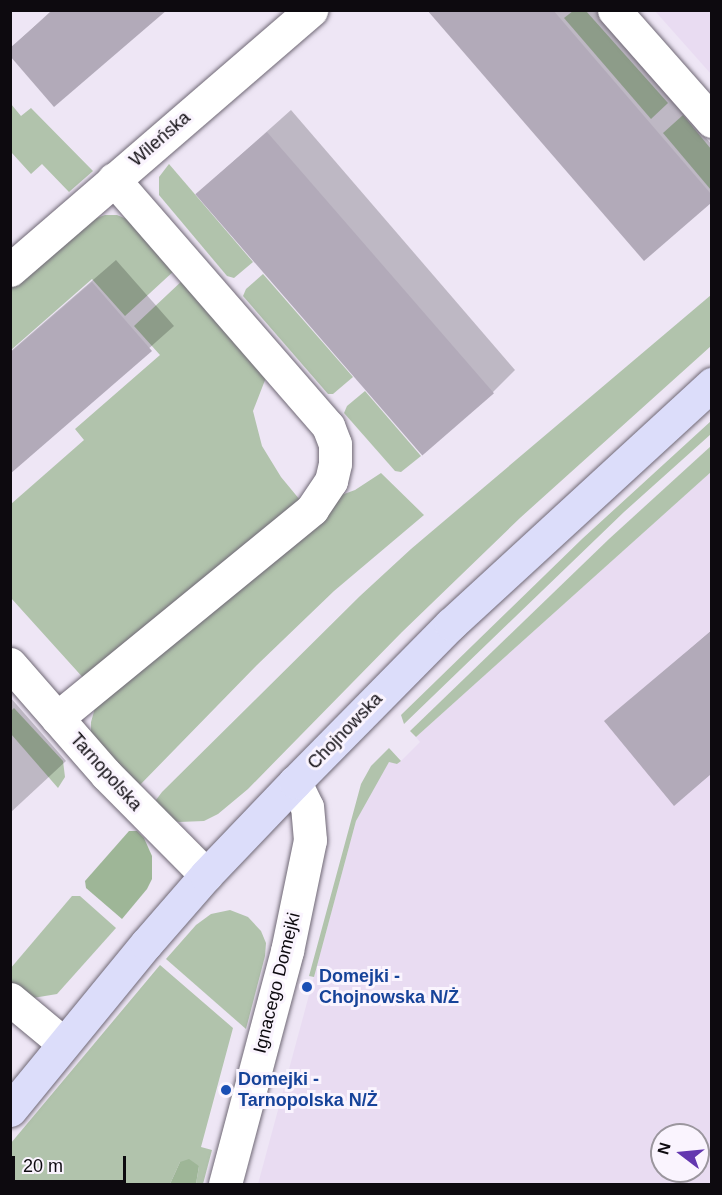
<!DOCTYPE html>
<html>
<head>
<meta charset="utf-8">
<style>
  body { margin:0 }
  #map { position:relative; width:722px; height:1195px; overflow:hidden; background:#eee6f5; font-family:Helvetica,sans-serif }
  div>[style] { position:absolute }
  .built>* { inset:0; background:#e9dcf2 }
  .green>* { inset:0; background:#b1c3ac }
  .forest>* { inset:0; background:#9eb697 }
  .shadow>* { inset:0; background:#0003 }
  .building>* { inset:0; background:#b2aab9; transform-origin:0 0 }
  .roads { filter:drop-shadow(0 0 2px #6f6875) drop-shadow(0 0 2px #6f6875) }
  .street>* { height:33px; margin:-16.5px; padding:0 16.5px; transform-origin:16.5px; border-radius:16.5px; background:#fff }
  .primary>* { height:33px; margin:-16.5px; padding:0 16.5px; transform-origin:16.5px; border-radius:16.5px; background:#dcddfa }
  .dots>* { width:16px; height:16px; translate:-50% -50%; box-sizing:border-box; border:3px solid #faf4fe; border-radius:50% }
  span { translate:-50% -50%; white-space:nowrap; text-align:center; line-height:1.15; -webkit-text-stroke:6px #faf4fe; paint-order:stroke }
  .street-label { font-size:18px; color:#0d0a0f }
  .transit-label { font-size:18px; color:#164399; font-weight:700 }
  .left { translate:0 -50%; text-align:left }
  .frame { position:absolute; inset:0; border:12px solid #0d0a0f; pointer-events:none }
  .north { position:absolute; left:650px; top:1123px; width:60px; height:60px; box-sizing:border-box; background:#faf4fe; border:2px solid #9b969e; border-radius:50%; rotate:286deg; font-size:16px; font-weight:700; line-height:24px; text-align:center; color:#0d0a0f }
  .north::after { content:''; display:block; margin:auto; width:21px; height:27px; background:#6337af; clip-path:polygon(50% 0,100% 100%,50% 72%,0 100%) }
  .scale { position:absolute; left:12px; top:1156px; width:114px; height:27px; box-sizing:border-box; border:3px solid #0d0a0f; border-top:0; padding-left:8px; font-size:18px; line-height:21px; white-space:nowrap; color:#0d0a0f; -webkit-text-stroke:4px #faf4fe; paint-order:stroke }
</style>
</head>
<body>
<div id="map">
  <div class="built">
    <div style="clip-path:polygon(655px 11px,711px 11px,711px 74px)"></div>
    <div style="clip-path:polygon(evenodd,711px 472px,711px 1184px,258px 1184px,356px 821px,389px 761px,397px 764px,401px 761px,420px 742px,416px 737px,711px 472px,662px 1135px,698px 1135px,698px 1171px,662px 1171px,662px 1135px)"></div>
  </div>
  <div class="green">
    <div style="clip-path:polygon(573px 11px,586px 11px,668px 103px,651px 119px,564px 18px)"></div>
    <div style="clip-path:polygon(11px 104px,21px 116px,31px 108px,93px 171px,69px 192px,42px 164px,31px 174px,11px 152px)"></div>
    <div style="clip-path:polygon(683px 115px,711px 149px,711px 190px,663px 133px)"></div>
    <div style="clip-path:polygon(169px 164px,253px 262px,234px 278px,227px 276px,159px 195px,159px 177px)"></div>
    <div style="clip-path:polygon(105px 215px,117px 215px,129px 220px,175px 270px,125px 316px,92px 279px,11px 350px,10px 287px,86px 222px)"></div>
    <div style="clip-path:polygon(263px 274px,353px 377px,333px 394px,328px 394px,243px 296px,246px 289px)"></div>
    <div style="clip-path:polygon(184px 279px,267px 375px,253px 411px,262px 446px,281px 477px,300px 500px,86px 681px,11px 598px,11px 504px,84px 440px,75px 429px,160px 355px,134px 326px)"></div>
    <div style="clip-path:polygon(711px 295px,711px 346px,520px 518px,402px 632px,248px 789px,218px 814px,204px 821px,179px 822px,164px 818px,157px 810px,156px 800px,162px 792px,360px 596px,411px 549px)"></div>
    <div style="clip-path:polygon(365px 391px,421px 456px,401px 472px,395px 471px,344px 413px,347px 406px)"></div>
    <div style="clip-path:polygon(711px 421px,711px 434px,624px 512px,404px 724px,401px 715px,582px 539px)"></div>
    <div style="clip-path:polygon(711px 446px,711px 472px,416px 737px,410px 731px,609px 539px)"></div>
    <div style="clip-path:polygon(381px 473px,424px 515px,334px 591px,257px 665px,137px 788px,91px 735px,91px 722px,95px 708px,336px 497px,355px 490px)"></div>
    <div style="clip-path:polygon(14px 708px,63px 761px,65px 777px,58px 788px,11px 734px,11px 711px)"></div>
    <div style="clip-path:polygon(389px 748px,401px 761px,397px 764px,389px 762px,356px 821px,314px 977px,309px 976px,361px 784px,371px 766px)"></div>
    <div style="clip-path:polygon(72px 896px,80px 896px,116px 928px,57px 994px,33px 998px,11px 983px,10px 969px)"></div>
    <div style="clip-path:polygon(230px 910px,248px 917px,261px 931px,266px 943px,265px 956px,246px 1029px,166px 959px,196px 925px,211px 914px)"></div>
    <div style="clip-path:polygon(160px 965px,233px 1028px,201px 1147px,212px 1150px,203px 1184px,196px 1184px,199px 1166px,180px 1162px,170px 1184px,11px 1184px,11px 1143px)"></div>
  </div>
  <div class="forest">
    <div style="clip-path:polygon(129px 831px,137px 831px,144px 838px,152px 856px,152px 879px,147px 889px,122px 919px,86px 888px,85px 881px)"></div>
    <div style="clip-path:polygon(189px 1159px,199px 1166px,196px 1184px,170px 1184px,180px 1162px)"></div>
  </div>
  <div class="shadow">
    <div style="clip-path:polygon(52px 10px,163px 10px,10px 49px)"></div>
    <div style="clip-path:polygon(429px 10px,596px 10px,712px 145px,712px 201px,644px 259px)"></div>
    <div style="clip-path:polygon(291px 110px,515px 370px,492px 393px,197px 194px)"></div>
    <div style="clip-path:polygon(116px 260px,174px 326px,10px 472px,10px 352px)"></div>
    <div style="clip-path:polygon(712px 630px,712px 773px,674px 804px,606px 722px)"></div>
    <div style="clip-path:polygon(10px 697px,66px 761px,10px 813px)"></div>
  </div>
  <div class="building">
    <div style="clip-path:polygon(53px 10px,167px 10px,54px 107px,10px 56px,10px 48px)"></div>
    <div style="clip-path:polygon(427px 10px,553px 10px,711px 194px,711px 203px,644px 261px)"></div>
    <div style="left:267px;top:132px;width:346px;height:95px;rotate:49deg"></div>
    <div style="clip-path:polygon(92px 282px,152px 351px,10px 474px,10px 353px)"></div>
    <div style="clip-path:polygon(711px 631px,711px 774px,674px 806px,604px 721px)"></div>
  </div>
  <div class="roads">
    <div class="street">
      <div style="left:614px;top:10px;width:148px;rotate:48.6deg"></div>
      <div style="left:10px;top:270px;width:398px;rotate:-40.8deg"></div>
      <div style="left:10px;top:664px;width:147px;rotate:48.9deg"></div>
      <div style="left:107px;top:775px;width:141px;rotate:45.3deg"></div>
      <div style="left:57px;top:718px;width:330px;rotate:-39.3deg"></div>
      <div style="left:312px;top:509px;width:34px;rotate:-56deg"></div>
      <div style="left:331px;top:481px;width:18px;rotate:-77deg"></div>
      <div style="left:335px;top:463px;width:19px;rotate:-90deg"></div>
      <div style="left:335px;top:444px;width:19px;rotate:-111deg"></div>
      <div style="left:328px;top:426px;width:327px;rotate:-131deg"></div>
      <div style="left:10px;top:999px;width:69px;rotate:39.7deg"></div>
      <div style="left:225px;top:1184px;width:241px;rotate:-75.1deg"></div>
      <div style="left:287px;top:951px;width:113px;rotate:-78.3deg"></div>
      <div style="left:310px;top:840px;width:33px;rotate:-95deg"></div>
      <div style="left:307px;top:807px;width:28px;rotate:-116deg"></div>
    </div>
    <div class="primary">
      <div style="left:10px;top:1110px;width:215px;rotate:-50.7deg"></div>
      <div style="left:146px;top:944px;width:91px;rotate:-49deg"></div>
      <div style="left:206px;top:875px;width:129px;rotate:-46.3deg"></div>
      <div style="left:295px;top:782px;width:222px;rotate:-45.4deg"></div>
      <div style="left:451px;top:624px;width:355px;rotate:-42.6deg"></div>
    </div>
  </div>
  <div class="dots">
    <div style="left:307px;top:987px;background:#1a4fb4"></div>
    <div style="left:226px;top:1090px;background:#1a4fb4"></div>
  </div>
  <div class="street-label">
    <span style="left:160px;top:139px;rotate:-41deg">Wileńska</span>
    <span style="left:345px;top:731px;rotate:-46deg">Chojnowska</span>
    <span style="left:106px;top:772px;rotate:48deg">Tarnopolska</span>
    <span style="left:277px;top:983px;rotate:-76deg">Ignacego Domejki</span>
  </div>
  <div class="transit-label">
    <span class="left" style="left:319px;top:987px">Domejki -<br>Chojnowska N/Ż</span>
    <span class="left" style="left:238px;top:1090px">Domejki -<br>Tarnopolska N/Ż</span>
  </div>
  <div class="frame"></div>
  <div class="north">N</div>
  <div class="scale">20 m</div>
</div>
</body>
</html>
